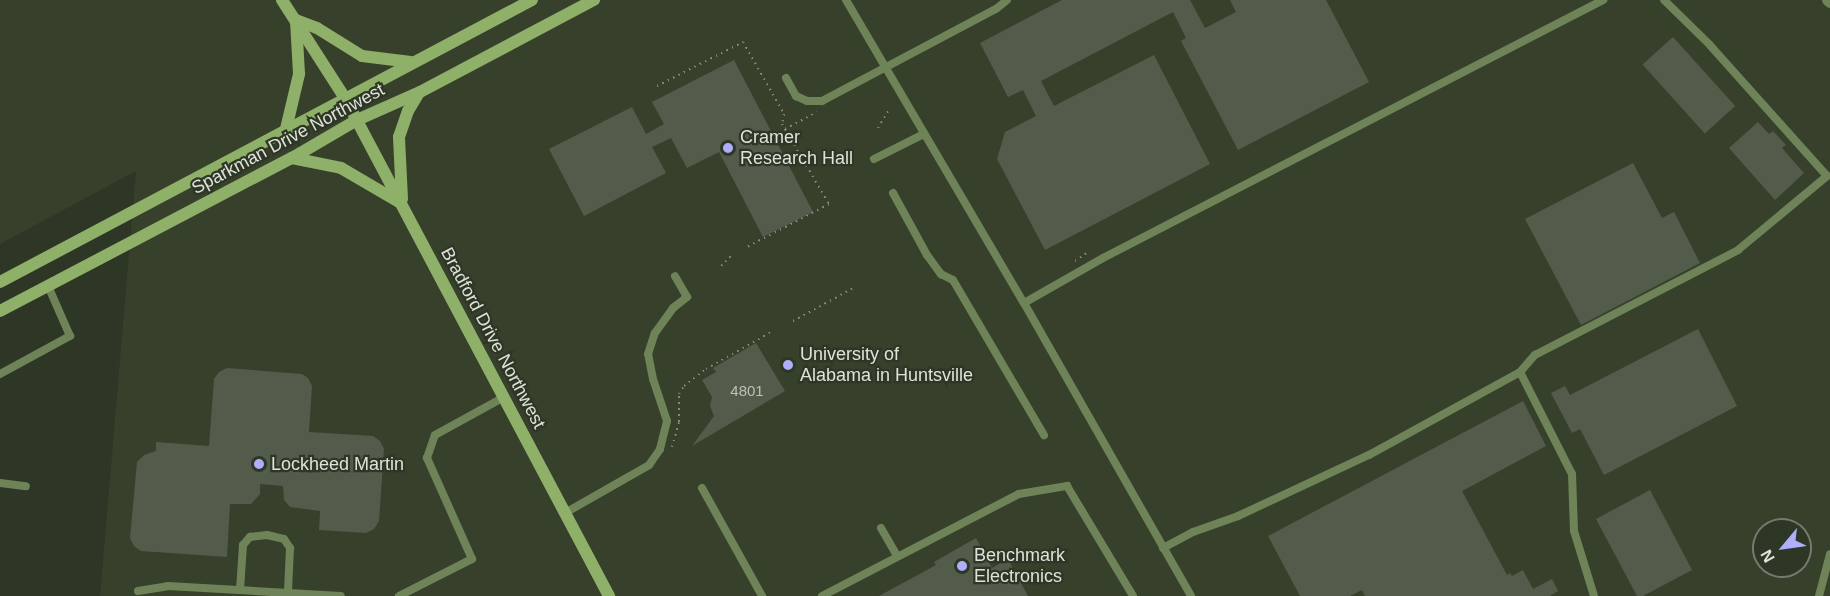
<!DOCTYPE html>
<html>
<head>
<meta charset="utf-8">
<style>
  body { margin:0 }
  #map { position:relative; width:1830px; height:596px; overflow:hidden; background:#2e3626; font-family:Helvetica,sans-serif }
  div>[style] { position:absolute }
  .built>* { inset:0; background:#36402b }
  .building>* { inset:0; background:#535c4a; transform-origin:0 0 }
  .path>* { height:2px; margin-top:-1px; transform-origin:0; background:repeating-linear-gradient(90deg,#82887b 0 1.5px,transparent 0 6px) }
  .lane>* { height:8px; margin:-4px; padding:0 4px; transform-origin:4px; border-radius:4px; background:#6e8357 }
  .street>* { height:12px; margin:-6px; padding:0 6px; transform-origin:6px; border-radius:6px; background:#6e8357 }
  .secondary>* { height:12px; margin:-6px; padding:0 6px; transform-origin:6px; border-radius:6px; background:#8fb069 }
  .dots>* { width:16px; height:16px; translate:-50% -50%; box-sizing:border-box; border:3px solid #2e3626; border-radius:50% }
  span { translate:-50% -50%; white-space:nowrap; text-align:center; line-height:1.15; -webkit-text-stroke:4.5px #2e3626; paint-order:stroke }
  .number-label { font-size:15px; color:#bbc1b5 }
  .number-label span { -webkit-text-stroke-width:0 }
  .poi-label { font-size:18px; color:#dee3d9 }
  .left { translate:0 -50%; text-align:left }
  .street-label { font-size:18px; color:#dee3d9 }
  .north { position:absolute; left:1752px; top:518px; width:60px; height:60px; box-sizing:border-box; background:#2e3626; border:2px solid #747b6e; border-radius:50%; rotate:241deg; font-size:16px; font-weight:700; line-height:24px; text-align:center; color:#dee3d9 }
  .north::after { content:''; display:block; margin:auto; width:21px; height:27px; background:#afaefa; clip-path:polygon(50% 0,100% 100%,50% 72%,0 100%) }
</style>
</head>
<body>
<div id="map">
  <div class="built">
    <div style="clip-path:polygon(evenodd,0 0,1830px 0,1830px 596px,100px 596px,136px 171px,0 244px,0 0,1764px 530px,1800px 530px,1800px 566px,1764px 566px,1764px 530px)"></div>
  </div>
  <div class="building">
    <div style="clip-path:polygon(1062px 0,1190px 0,1205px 28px,1236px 12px,1230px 0,1326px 0,1369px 82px,1238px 150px,1181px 41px,1186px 38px,1173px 12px,1041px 81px,1054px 106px,1154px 55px,1210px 164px,1045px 250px,997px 159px,1005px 132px,1036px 116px,1023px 90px,1008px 97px,980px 43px)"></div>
    <div style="left:1673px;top:37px;width:93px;height:41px;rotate:48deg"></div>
    <div style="clip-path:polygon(734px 60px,813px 212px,763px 237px,719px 152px,687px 168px,671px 138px,652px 147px,666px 173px,584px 216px,549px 149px,632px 107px,646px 134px,664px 124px,652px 102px)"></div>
    <div style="clip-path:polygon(1758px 122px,1769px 134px,1773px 131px,1786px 145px,1782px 148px,1804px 173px,1775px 200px,1729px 148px)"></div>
    <div style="clip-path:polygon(1633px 163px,1662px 218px,1674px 212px,1700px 263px,1581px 325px,1525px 219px)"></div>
    <div style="clip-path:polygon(1698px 329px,1737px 406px,1604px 475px,1580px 429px,1572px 433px,1551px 393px,1565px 386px,1570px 395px)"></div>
    <div style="clip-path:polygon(756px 343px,785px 391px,692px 446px,714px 416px,710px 406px,712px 397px,702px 380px,716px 372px,713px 368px)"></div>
    <div style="clip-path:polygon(227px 368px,302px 374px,308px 378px,312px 386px,309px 432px,373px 436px,380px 441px,384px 449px,379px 521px,374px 529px,366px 533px,319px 530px,320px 511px,290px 507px,284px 500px,283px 486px,260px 484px,260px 494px,251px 504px,230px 504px,227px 557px,141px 551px,134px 546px,130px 538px,137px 462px,144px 455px,156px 451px,156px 442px,209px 446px,214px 379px,219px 372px)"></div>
    <div style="clip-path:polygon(1523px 401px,1546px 446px,1462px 491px,1507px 575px,1510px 573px,1512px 576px,1523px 570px,1533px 589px,1552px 579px,1558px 591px,1550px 596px,1365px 596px,1362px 590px,1350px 596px,1300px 596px,1268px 536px)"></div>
    <div style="clip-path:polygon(1650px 490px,1692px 570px,1643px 596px,1637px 596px,1596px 519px)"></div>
    <div style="clip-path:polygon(976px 538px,992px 568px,1008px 559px,1028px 596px,879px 596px,936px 565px,934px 562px)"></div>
  </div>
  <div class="path">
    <div style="left:657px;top:86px;width:97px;rotate:-27.1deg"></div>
    <div style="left:743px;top:42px;width:83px;rotate:60.3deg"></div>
    <div style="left:784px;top:114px;width:10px;rotate:101deg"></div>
    <div style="left:782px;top:124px;width:93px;rotate:59.6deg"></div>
    <div style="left:829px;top:204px;width:95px;rotate:152.4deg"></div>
    <div style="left:878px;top:128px;width:23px;rotate:-59deg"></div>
    <div style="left:785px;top:129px;width:36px;rotate:-28deg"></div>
    <div style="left:1075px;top:261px;width:14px;rotate:-34deg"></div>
    <div style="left:721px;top:266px;width:14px;rotate:-45deg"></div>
    <div style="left:793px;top:321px;width:71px;rotate:-28.7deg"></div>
    <div style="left:672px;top:447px;width:26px;rotate:-74deg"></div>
    <div style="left:679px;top:422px;width:28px;rotate:-90deg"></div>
    <div style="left:679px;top:394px;width:9px;rotate:-58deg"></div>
    <div style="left:684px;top:386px;width:28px;rotate:-38deg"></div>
    <div style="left:706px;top:369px;width:77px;rotate:-29.6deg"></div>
  </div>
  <div class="lane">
    <div style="left:846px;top:0;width:351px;rotate:59.6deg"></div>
    <div style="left:1024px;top:303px;width:337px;rotate:60.3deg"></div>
    <div style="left:786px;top:78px;width:21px;rotate:61deg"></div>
    <div style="left:796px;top:96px;width:12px;rotate:24deg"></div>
    <div style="left:807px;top:101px;width:15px"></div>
    <div style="left:822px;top:101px;width:197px;rotate:-27.9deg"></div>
    <div style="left:996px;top:9px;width:14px;rotate:-39deg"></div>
    <div style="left:874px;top:159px;width:56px;rotate:-26.6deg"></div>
    <div style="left:893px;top:193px;width:71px;rotate:61.3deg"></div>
    <div style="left:927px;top:255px;width:24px;rotate:54deg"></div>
    <div style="left:941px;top:274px;width:13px;rotate:27deg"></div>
    <div style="left:953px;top:280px;width:180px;rotate:59.6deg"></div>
    <div style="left:1024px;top:303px;width:91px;rotate:-29.7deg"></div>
    <div style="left:1103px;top:258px;width:563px;rotate:-27.29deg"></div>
    <div style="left:1520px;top:372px;width:114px;rotate:63deg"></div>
    <div style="left:1572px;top:474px;width:57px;rotate:88deg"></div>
    <div style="left:1574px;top:531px;width:68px;rotate:72.9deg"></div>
    <div style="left:0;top:374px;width:80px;rotate:-28.5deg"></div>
    <div style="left:70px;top:336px;width:55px;rotate:-113.7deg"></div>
    <div style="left:0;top:483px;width:26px;rotate:7deg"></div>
    <div style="left:702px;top:488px;width:124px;rotate:60.9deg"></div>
    <div style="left:565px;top:513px;width:97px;rotate:-29.7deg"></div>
    <div style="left:649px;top:465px;width:19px;rotate:-55deg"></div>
    <div style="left:660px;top:449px;width:29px;rotate:-76deg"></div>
    <div style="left:667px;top:421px;width:44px;rotate:-108.4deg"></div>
    <div style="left:653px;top:379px;width:25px;rotate:-101deg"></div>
    <div style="left:648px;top:354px;width:22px;rotate:-72deg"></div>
    <div style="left:655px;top:333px;width:31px;rotate:-54deg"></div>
    <div style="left:673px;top:308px;width:18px;rotate:-38deg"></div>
    <div style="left:687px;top:297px;width:24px;rotate:-120deg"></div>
    <div style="left:881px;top:528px;width:32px;rotate:60deg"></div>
    <div style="left:1163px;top:548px;width:34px;rotate:-28deg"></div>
    <div style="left:1193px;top:532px;width:48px;rotate:-19.6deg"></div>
    <div style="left:1238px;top:516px;width:145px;rotate:-25deg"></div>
    <div style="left:1369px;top:455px;width:172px;rotate:-28.8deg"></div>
    <div style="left:1520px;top:372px;width:23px;rotate:-49deg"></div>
    <div style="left:1535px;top:355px;width:229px;rotate:-27.3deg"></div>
    <div style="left:1738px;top:250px;width:116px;rotate:-39.7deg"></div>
    <div style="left:1827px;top:176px;width:176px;rotate:-131.8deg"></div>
    <div style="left:1710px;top:45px;width:64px;rotate:-135.6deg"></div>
    <div style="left:240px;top:590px;width:45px;rotate:-86.2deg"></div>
    <div style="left:243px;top:545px;width:11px;rotate:-49deg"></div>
    <div style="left:250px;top:537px;width:17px;rotate:-7deg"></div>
    <div style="left:267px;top:535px;width:17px;rotate:13deg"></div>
    <div style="left:284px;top:539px;width:11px;rotate:56deg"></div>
    <div style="left:290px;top:548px;width:43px;rotate:92.7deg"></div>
    <div style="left:138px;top:591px;width:30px;rotate:-9deg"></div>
    <div style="left:168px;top:586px;width:173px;rotate:3.3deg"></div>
    <div style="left:399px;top:596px;width:82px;rotate:-26.9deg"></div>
    <div style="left:472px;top:559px;width:111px;rotate:-114deg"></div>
    <div style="left:427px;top:458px;width:24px;rotate:-71deg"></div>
    <div style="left:435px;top:435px;width:79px;rotate:-28.8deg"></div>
    <div style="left:822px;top:596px;width:222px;rotate:-27.4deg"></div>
    <div style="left:1019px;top:494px;width:49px;rotate:-9.5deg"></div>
    <div style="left:1067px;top:486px;width:128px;rotate:59deg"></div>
    <div style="left:1819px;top:596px;width:43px;rotate:-75.3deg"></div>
  </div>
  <div class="street">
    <div style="left:1828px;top:0;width:3px;rotate:45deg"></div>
  </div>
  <div class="secondary">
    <div style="left:282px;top:0;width:117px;rotate:57.3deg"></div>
    <div style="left:345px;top:98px;width:564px;rotate:62.07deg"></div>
    <div style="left:286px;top:129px;width:57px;rotate:-76.7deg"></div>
    <div style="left:299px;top:74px;width:54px;rotate:-93.2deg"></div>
    <div style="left:296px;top:20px;width:22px;rotate:21deg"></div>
    <div style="left:317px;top:28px;width:53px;rotate:31.9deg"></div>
    <div style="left:362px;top:56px;width:49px;rotate:7deg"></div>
    <div style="left:292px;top:158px;width:50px;rotate:11.5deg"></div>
    <div style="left:341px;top:168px;width:69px;rotate:30.3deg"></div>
    <div style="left:402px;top:199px;width:62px;rotate:-92.8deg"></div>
    <div style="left:399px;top:137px;width:28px;rotate:-71deg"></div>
    <div style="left:408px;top:111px;width:21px;rotate:-59deg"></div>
    <div style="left:0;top:282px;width:602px;rotate:-27.93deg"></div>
    <div style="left:0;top:311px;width:330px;rotate:-27.7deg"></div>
    <div style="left:292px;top:158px;width:75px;rotate:-30.3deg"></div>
    <div style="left:357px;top:120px;width:69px;rotate:-24deg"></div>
    <div style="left:420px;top:92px;width:197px;rotate:-27.9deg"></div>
  </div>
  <div class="dots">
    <div style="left:728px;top:148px;background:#afaefa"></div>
    <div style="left:788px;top:365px;background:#afaefa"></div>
    <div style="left:259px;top:464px;background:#afaefa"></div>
    <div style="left:962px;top:566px;background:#afaefa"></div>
  </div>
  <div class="number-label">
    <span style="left:747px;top:391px">4801</span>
  </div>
  <div class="poi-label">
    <span class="left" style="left:740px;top:148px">Cramer<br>Research Hall</span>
    <span class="left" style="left:800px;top:365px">University of<br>Alabama in Huntsville</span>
    <span class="left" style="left:271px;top:464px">Lockheed Martin</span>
    <span class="left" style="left:974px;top:566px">Benchmark<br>Electronics</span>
  </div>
  <div class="street-label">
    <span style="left:288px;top:139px;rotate:-28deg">Sparkman Drive Northwest</span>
    <span style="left:493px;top:338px;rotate:62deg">Bradford Drive Northwest</span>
  </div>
  <div class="north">N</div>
</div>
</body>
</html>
